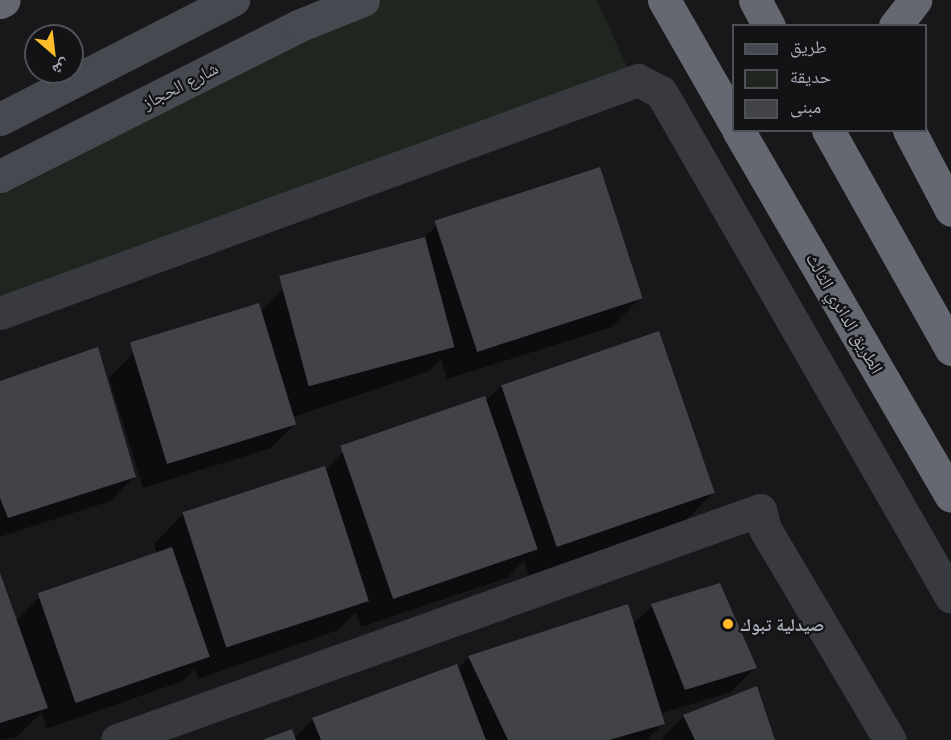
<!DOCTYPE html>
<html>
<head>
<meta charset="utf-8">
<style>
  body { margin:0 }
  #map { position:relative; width:951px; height:740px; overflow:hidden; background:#18181b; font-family:"Noto Sans","Noto Naskh Arabic",sans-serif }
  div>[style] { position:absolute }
  .green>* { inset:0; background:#1e261f }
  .shadow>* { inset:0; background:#0007 }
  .building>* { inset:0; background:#424348; transform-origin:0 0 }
  .street>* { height:33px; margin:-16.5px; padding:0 16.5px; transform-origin:16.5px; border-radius:16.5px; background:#393a40 }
  .secondary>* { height:33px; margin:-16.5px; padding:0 16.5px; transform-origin:16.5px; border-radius:16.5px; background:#474950 }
  .highway>* { height:33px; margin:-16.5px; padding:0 16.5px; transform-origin:16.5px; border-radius:16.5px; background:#656871 }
  .dots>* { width:16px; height:16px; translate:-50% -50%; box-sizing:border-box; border:3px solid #131316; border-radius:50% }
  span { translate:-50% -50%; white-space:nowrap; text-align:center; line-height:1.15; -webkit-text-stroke:4.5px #131316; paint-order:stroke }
  .street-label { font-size:18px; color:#aaafbb }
  .poi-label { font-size:18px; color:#aaafbb; font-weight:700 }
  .left { translate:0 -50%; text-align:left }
  .legend { position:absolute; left:732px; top:24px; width:195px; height:108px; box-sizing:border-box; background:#131316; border:2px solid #4f5158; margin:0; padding:8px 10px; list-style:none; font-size:18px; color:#aaafbb }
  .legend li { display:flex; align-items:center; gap:12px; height:30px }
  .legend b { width:30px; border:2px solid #4f5158 }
  .north { position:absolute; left:24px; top:24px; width:60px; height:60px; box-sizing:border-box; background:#131316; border:2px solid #4f5158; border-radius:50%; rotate:152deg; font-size:16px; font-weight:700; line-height:24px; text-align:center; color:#aaafbb }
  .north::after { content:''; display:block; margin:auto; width:21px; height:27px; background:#ffbd2c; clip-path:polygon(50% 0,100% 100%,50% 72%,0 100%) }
</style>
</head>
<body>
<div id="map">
  <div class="green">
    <div style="clip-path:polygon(379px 0,597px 0,633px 80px,0 313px,0 179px,295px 31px)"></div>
  </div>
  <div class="shadow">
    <div style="clip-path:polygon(437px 225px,641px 297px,612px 327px,447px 379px,441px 359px,429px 371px,293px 417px,295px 424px,271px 448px,143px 488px,109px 378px,134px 353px,260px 312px,284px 288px,423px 239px)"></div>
    <div style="clip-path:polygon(0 382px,135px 476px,110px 501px,0 537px)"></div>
    <div style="clip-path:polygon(502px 385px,714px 492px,685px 521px,529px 575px,524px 561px,507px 578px,361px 627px,356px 612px,338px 630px,198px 679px,195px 669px,183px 681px,46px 729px,42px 712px,17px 737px,0 740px,0 576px,16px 621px,40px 597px,157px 554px,154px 544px,183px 514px,325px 470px,342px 453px,484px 398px,486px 401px)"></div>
    <div style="clip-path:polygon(719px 585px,755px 668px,731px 692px,660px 714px,663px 724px,647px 740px,265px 740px,294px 739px,313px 719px,457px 669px,469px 657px,633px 624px,652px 606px)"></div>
    <div style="clip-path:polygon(684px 716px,773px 740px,661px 740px)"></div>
  </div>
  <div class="building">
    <div style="left:600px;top:167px;width:138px;height:174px;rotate:72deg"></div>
    <div style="left:425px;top:237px;width:114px;height:151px;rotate:75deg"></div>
    <div style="left:259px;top:303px;width:127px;height:135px;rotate:73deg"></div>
    <div style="left:659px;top:331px;width:171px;height:167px;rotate:71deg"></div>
    <div style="clip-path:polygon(98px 347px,136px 477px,8px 518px,0 498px,0 381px)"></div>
    <div style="left:485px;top:396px;width:162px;height:153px;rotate:71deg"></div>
    <div style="left:325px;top:466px;width:142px;height:150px;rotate:72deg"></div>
    <div style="left:172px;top:547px;width:116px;height:142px;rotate:71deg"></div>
    <div style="clip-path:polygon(0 573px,48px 708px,0 723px)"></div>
    <div style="clip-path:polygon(720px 583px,757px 668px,685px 690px,651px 604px)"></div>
    <div style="clip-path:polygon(628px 604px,665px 724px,609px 740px,508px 740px,468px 656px)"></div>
    <div style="clip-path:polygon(457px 664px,486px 740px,321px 740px,312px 718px)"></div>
    <div style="clip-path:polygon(757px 686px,775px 740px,695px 740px,683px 715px)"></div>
    <div style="clip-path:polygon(292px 729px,296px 740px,262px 740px)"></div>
  </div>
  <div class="street">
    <div style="left:0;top:313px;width:679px;rotate:-20.06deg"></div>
    <div style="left:638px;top:80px;width:26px;rotate:28deg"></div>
    <div style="left:661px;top:92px;width:582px;rotate:60.13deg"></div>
    <div style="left:117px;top:740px;width:683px;rotate:-19.68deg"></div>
    <div style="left:760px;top:510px;width:20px;rotate:75deg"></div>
    <div style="left:765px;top:529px;width:245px;rotate:59.4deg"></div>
  </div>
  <div class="secondary">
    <div style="left:0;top:119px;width:262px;rotate:-27.1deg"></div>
    <div style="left:0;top:176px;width:334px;rotate:-26.7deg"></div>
    <div style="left:298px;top:26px;width:70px;rotate:-21.8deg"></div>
  </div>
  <div class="highway">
    <div style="left:664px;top:0;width:141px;rotate:60.2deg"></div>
    <div style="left:755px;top:0;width:30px;rotate:62deg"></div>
    <div style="left:0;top:2px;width:4px;rotate:-27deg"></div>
    <div style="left:895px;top:26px;width:33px;rotate:-52deg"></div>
    <div style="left:738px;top:130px;width:423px;rotate:59.8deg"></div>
    <div style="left:828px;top:130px;width:251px;rotate:60.7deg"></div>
    <div style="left:909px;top:130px;width:90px;rotate:62.3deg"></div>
  </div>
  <div class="dots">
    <div style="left:728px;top:624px;background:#ffbd2c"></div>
  </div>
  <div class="street-label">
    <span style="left:180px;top:85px;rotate:-27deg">شارع الحجاز</span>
    <span style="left:845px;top:313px;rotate:60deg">الطريق الدائري الثالث</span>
  </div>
  <div class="poi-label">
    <span class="left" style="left:740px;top:624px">صيدلية تبوك</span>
  </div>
  <ul class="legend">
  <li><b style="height:8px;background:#474950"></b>طريق</li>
  <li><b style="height:16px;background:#1e261f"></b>حديقة</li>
  <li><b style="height:16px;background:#424348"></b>مبنى</li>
  </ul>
  <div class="north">ش</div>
</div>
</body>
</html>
